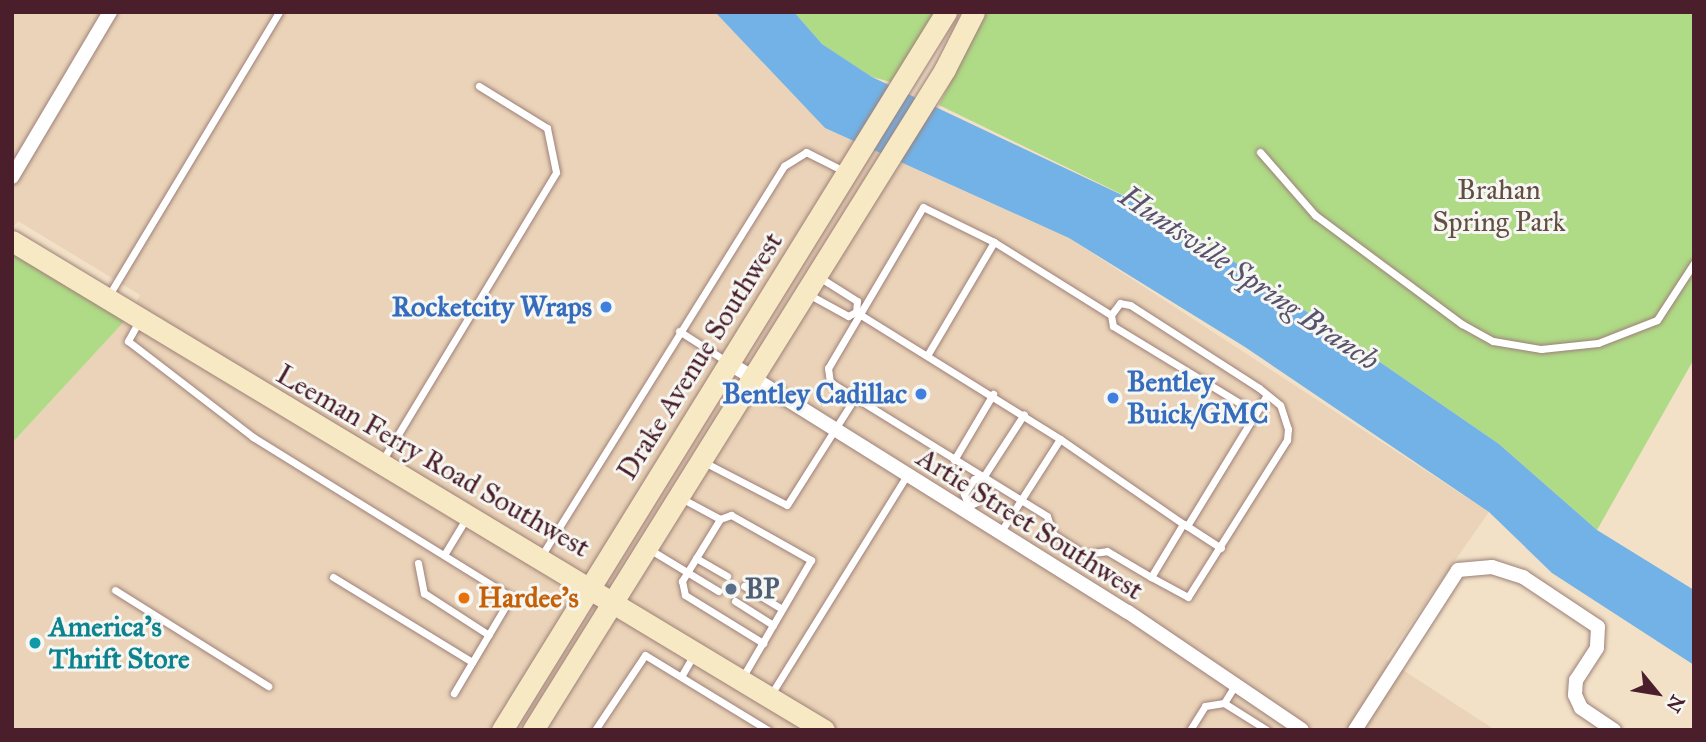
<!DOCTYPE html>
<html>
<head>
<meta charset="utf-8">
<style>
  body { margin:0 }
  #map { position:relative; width:1706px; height:742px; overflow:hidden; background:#f2e1c7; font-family:"IM FELL Great Primer",serif }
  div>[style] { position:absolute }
  .built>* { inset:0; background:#ead3b8 }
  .green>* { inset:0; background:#afda86 }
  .water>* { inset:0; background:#72b2e6 }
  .roads { filter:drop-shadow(0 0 2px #9e8079) drop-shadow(0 0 2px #9e8079) }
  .lane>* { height:7px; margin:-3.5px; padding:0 3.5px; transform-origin:3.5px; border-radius:3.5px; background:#fff }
  .street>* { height:14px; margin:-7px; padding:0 7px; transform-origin:7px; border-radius:7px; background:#fff }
  .secondary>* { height:21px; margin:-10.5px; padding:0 10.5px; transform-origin:10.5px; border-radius:10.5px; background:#f7e9c3 }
  .dots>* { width:19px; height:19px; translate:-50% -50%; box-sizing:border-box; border:4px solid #f6f6f2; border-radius:50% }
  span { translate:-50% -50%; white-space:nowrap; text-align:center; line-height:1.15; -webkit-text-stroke:6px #f6f6f2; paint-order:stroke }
  .park-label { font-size:28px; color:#634e42 }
  .shop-label { font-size:28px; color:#366cbe; font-weight:700 }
  .right { translate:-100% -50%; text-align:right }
  .left { translate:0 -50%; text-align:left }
  .street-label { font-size:28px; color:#4a1f2b }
  .service-label { font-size:28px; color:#4e5e75; font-weight:700 }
  .food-label { font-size:28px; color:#c56008; font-weight:700 }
  .culture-label { font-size:28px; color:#0d838f; font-weight:700 }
  .water-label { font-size:30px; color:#58526c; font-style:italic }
  .frame { position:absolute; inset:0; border:14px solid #4a1f2b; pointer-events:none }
  .north { position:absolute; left:1622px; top:658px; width:70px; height:70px; -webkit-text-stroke:5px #f6f6f2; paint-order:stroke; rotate:120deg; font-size:19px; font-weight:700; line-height:28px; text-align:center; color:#4a1f2b }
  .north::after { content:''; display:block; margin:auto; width:24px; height:32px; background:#4a1f2b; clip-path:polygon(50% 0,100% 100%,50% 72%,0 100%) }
</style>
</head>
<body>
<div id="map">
  <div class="built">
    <div style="clip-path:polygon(12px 12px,715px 12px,825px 128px,1069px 238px,1489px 512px,1386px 659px,1495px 730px,12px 730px,12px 443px,131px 314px,140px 295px,18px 221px,12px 229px)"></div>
  </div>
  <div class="green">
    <div style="clip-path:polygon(794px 12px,937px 12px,891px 82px,872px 77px,822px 44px)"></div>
    <div style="clip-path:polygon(986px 12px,1694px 12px,1694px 359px,1597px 530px,1499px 444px,1217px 250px,1158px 212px,939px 105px)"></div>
    <div style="clip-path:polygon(12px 241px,131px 314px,12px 443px)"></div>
  </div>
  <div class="water">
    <div style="clip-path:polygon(715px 12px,794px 12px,822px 44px,872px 77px,1158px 212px,1217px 250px,1499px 444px,1597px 530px,1694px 590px,1694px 665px,1552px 573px,1489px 512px,1245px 347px,1069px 238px,825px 128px)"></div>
  </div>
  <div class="roads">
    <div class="lane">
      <div style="left:1260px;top:152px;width:84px;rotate:48.9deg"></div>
      <div style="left:1315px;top:215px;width:183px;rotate:36.6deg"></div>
      <div style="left:1462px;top:324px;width:35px;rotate:29deg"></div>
      <div style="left:1493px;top:341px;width:49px;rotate:9.5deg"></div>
      <div style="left:1541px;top:349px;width:57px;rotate:-6deg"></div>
      <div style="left:1598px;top:343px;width:63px;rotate:-21.3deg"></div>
      <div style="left:1657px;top:320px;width:68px;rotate:-57deg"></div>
      <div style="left:819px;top:277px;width:45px;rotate:32.3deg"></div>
      <div style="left:857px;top:301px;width:11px;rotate:95deg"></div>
      <div style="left:808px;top:294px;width:46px;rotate:28.8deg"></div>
      <div style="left:848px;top:316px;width:9px;rotate:-27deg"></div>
      <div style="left:109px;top:295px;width:330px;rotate:-59deg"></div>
      <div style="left:856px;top:312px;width:240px;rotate:31.9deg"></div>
      <div style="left:1060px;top:439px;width:112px;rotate:122.6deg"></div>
      <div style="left:1111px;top:315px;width:11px;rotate:80deg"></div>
      <div style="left:1113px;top:326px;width:167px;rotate:31.3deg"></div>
      <div style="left:139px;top:321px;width:23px;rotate:119deg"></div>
      <div style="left:128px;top:341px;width:158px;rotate:37.5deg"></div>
      <div style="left:253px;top:437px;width:304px;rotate:31.8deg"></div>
      <div style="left:511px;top:597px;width:112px;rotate:120.7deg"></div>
      <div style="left:679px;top:331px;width:56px;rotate:32.6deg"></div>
      <div style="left:928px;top:354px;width:130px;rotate:-59.5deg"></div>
      <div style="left:1060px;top:439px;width:150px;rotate:34.6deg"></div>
      <div style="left:1183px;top:524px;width:62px;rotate:121.1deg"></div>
      <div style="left:1151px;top:577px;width:42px;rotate:28.4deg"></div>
      <div style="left:1188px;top:597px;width:186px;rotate:-57.8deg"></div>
      <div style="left:1287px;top:440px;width:11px;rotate:-85deg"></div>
      <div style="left:1288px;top:429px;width:25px;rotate:-108deg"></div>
      <div style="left:1280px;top:405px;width:27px;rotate:-141deg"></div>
      <div style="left:1259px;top:388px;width:153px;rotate:-147.2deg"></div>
      <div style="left:1130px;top:305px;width:10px;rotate:-169deg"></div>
      <div style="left:1120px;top:303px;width:15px;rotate:127deg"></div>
      <div style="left:1111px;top:315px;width:138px;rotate:-148deg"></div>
      <div style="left:994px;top:242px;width:79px;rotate:-153.8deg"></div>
      <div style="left:923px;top:207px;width:187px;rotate:120.5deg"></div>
      <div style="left:828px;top:368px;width:14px;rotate:82deg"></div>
      <div style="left:830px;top:382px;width:255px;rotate:31.7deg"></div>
      <div style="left:1047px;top:516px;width:19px;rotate:72deg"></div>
      <div style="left:1053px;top:534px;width:37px;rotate:33deg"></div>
      <div style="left:1084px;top:554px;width:23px;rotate:-7deg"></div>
      <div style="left:1107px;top:551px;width:51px;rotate:30.6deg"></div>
      <div style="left:954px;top:460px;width:77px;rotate:-59.4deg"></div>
      <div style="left:382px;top:461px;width:337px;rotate:-58.9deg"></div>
      <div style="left:556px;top:172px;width:45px;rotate:-101.6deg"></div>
      <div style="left:547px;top:128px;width:80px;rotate:-148.3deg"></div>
      <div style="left:704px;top:462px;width:93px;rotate:27.4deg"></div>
      <div style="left:787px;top:505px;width:125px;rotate:-57.7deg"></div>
      <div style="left:681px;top:498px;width:44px;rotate:28.3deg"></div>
      <div style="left:720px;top:519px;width:12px;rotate:-20deg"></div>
      <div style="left:731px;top:515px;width:92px;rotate:29.4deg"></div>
      <div style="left:811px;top:560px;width:137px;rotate:120.3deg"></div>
      <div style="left:968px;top:504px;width:11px;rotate:-112deg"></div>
      <div style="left:964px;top:494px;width:18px;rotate:-56deg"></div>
      <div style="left:974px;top:479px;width:8px"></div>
      <div style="left:982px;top:479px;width:77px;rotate:-57.1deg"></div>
      <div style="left:965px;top:508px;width:13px;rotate:-27deg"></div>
      <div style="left:977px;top:502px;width:19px;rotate:-58deg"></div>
      <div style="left:987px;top:486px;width:7px;rotate:-124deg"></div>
      <div style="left:720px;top:519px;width:73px;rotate:121.5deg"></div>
      <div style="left:682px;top:581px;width:14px;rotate:78deg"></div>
      <div style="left:685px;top:595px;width:92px;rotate:31.6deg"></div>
      <div style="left:1184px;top:524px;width:44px;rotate:33deg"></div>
      <div style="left:1187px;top:526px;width:153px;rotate:-58.6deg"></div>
      <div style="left:649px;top:549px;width:81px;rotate:31.3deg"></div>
      <div style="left:444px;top:555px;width:44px;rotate:-58.8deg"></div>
      <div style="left:540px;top:558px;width:462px;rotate:-58.1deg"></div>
      <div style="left:784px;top:166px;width:26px;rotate:-32deg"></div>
      <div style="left:806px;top:152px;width:42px;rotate:26.6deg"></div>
      <div style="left:696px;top:558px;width:36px;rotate:30deg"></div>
      <div style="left:418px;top:563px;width:31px;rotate:79deg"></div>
      <div style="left:424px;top:593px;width:77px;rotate:32.9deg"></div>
      <div style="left:333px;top:577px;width:163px;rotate:31.4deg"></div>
      <div style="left:744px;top:586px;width:44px;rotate:31.2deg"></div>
      <div style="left:115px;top:590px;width:181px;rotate:32.1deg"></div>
      <div style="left:735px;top:601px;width:45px;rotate:32.3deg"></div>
      <div style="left:682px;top:675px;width:24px;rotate:-60deg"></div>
      <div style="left:770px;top:696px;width:258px;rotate:-58.2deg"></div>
      <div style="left:1224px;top:703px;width:51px;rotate:32.1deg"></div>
      <div style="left:595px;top:730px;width:90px;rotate:-56.3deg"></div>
      <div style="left:645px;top:655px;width:144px;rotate:31.4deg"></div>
      <div style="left:1190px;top:730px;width:28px;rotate:-58deg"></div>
      <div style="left:1205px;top:706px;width:19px;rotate:-9deg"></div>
      <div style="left:1224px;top:703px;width:19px;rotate:-58deg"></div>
    </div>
    <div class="street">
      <div style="left:12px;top:177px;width:192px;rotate:-59.3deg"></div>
      <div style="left:729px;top:363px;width:470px;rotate:32deg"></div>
      <div style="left:1128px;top:612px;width:210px;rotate:34.1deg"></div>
      <div style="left:1355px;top:730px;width:190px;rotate:-57.2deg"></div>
      <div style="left:1458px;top:570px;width:34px;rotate:-5deg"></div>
      <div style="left:1492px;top:567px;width:33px;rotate:18deg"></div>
      <div style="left:1523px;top:577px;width:90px;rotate:33.7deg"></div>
      <div style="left:1598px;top:627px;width:21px;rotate:93deg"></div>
      <div style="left:1597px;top:648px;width:38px;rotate:123deg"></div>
      <div style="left:1576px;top:680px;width:15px;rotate:94deg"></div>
      <div style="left:1575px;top:695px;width:14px;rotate:65deg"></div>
      <div style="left:1581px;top:708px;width:40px;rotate:34deg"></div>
    </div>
    <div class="secondary">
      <div style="left:12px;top:241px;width:948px;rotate:31.06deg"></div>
      <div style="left:502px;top:730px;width:844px;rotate:-58.27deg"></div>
      <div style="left:533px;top:730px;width:779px;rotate:-58.06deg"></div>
      <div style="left:945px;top:69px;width:64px;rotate:-63deg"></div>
    </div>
  </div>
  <div class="dots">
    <div style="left:606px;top:307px;background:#3f7fe0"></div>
    <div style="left:921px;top:394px;background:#3f7fe0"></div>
    <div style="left:1113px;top:398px;background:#3f7fe0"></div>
    <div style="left:731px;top:589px;background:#5c6f8a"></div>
    <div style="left:464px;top:598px;background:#e8710a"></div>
    <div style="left:35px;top:643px;background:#0f9aa8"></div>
  </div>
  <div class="park-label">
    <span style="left:1499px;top:206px">Brahan<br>Spring Park</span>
  </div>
  <div class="shop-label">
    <span class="right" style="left:592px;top:307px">Rocketcity Wraps</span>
    <span class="left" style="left:1127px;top:398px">Bentley<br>Buick/GMC</span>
    <span class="right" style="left:907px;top:394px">Bentley Cadillac</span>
  </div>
  <div class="street-label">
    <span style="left:700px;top:356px;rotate:-58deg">Drake Avenue Southwest</span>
    <span style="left:433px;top:461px;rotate:30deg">Leeman Ferry Road Southwest</span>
    <span style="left:1030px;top:524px;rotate:32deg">Artie Street Southwest</span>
  </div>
  <div class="service-label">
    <span class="left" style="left:745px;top:589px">BP</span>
  </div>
  <div class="food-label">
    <span class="left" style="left:478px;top:598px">Hardee's</span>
  </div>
  <div class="culture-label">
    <span class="left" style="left:49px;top:643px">America's<br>Thrift Store</span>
  </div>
  <div class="water-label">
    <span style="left:1249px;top:278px;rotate:34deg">Huntsville Spring Branch</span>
  </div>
  <div class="frame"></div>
  <div class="north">N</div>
</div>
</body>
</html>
